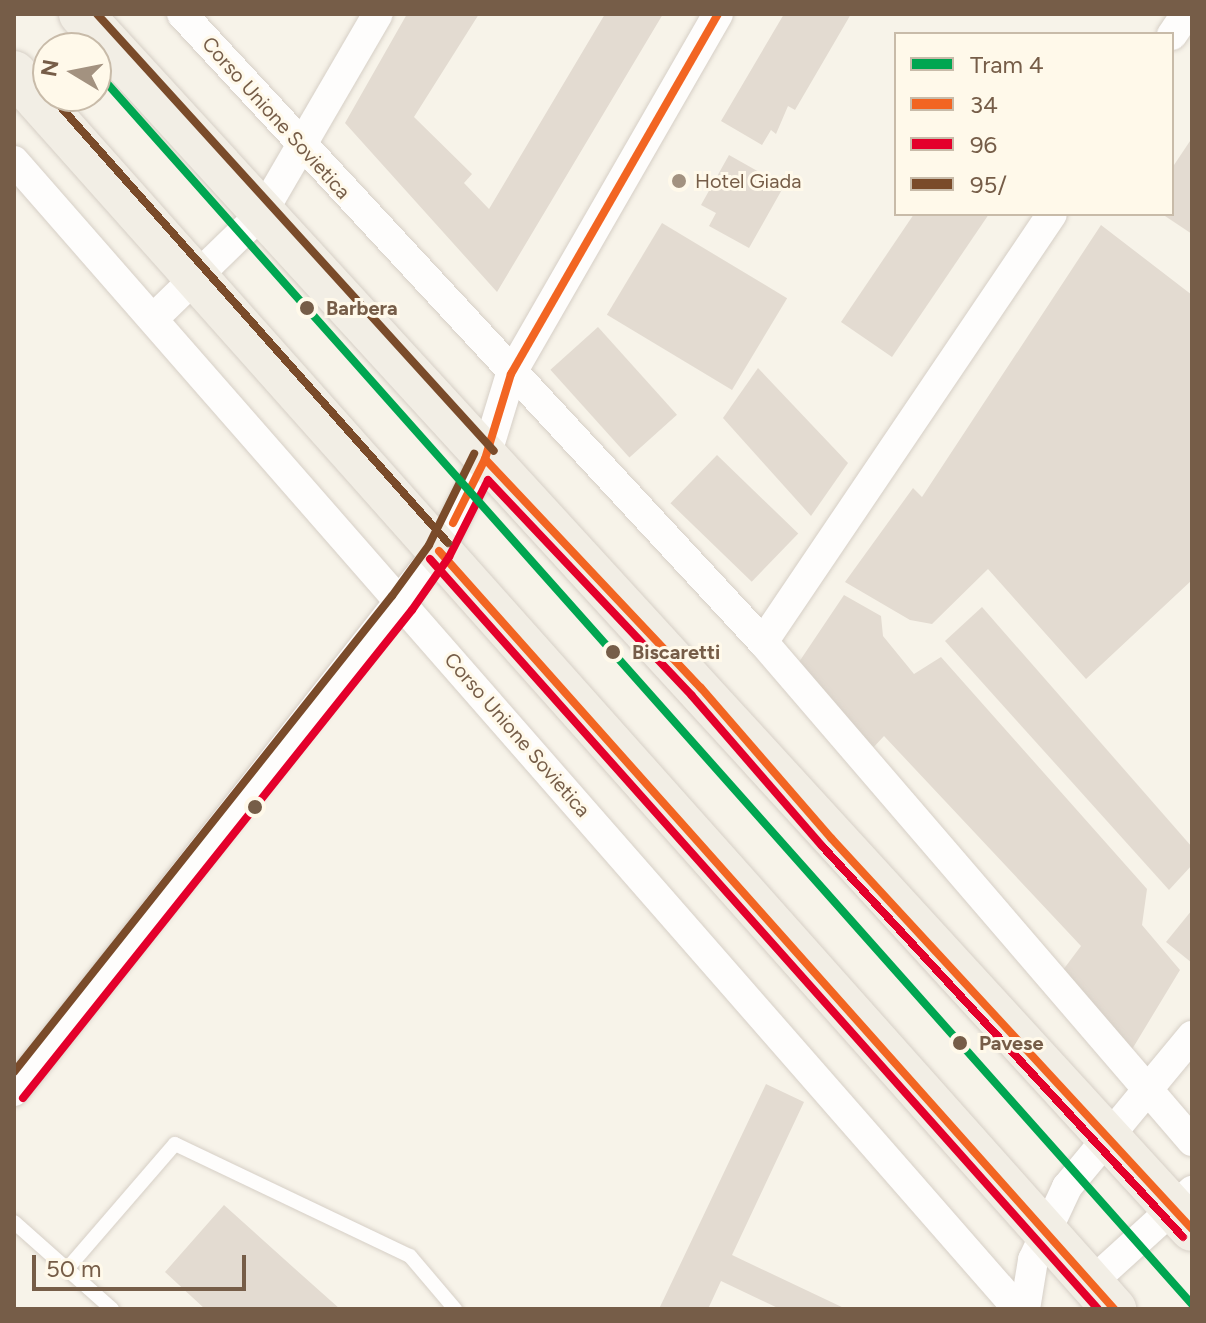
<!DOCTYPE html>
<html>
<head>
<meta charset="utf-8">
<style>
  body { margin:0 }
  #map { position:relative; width:1206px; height:1323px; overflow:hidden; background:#f7f3e9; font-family:Figtree,sans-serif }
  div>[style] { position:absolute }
  .building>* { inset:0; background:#e3dbd1; transform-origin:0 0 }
  .roads { filter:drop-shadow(0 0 2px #d6cfc6) drop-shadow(0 0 2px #d6cfc6) }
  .service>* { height:14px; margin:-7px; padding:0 7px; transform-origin:7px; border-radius:7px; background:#fefdfc }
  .minor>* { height:30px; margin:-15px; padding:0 15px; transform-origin:15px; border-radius:15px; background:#fefdfc }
  .primary>* { height:44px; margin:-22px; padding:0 22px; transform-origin:22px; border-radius:22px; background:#f2eee5 }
  .bus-1>* { height:8px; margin:-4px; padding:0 4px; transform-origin:4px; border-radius:4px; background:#f26522 }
  .bus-2>* { height:8px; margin:-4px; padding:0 4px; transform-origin:4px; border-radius:4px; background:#e4002b }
  .bus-3>* { height:8px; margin:-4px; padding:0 4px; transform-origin:4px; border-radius:4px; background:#7a4b2a }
  .tram-1>* { height:8px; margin:-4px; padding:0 4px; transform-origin:4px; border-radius:4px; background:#00a651 }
  .dots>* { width:22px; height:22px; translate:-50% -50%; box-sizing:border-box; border:4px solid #fff9ea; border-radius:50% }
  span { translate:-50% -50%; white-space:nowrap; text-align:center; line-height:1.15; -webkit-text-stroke:6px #fff9ea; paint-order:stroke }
  .street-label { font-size:20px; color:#765d48 }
  .poi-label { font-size:20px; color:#765d48 }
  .left { translate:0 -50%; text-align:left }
  .stop-label { font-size:20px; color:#765d48; font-weight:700 }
  .frame { position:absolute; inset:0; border:16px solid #765d48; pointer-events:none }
  .legend { position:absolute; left:894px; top:32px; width:280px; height:184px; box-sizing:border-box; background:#fff9ea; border:2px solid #c8bba9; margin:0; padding:10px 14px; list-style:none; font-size:24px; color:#765d48 }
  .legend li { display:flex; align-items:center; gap:16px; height:40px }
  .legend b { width:40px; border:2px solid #c8bba9 }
  .north { position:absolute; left:32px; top:32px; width:80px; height:80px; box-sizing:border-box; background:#fff9ea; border:2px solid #c8bba9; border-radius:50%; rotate:280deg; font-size:22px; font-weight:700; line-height:32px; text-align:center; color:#765d48 }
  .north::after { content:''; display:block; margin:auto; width:28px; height:36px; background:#a39280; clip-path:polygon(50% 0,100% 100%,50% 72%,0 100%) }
  .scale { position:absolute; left:32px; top:1255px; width:214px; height:36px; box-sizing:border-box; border:4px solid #765d48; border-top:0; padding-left:10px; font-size:24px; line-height:28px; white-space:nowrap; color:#765d48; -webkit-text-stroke:6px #fff9ea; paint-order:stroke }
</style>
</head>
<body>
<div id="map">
  <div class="building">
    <div style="clip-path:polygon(407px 14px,479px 14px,414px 117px,472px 174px,464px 183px,489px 209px,605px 14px,663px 14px,497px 292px,345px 123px)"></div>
    <div style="clip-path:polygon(784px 14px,851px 14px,795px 110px,788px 106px,776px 134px,771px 130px,762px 145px,721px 121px)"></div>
    <div style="clip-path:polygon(1192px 138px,1192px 234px,1162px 214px,1172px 214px,1172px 168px)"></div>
    <div style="clip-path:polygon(729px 155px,784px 186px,749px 248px,709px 226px,716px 213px,701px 205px)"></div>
    <div style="clip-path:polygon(914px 214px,989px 214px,892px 357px,841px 322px)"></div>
    <div style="left:662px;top:223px;width:146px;height:107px;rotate:31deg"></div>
    <div style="clip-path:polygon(1101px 225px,1192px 295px,1192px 580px,1086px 679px,988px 569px,932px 624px,910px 620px,845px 582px,913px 488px,922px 497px)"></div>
    <div style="left:598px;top:327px;width:118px;height:64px;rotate:48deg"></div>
    <div style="clip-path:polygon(758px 368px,848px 463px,811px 516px,723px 418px)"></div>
    <div style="left:717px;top:455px;width:113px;height:67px;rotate:44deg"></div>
    <div style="clip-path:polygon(844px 595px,881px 616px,883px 636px,914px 674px,941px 657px,1147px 889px,1142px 925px,1180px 970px,1131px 1051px,1063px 970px,1081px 946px,884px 736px,871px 750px,799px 662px)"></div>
    <div style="clip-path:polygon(982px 607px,1192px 847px,1192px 865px,1169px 890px,945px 641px)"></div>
    <div style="clip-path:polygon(1192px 910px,1192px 963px,1166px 942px)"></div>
    <div style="clip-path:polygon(766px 1084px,804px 1102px,732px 1255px,846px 1309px,780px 1309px,721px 1281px,708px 1309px,659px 1309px)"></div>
    <div style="clip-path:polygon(224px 1205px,294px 1268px,340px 1309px,205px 1309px,165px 1272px)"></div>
  </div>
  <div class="roads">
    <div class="service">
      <div style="left:14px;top:1222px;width:131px;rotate:41.6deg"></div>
      <div style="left:67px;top:1269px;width:165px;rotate:-49.2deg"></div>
      <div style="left:175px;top:1144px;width:260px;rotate:25.5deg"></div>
      <div style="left:410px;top:1256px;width:70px;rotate:49.7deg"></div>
    </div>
    <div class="minor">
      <div style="left:182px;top:14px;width:856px;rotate:47.23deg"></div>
      <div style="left:763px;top:642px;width:658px;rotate:49.31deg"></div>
      <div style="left:1172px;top:35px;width:25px;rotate:-56deg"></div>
      <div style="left:14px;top:161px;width:1525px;rotate:48.83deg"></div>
      <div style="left:153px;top:319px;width:152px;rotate:-44.2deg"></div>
      <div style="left:262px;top:213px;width:230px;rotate:-59.8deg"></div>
      <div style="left:763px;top:642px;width:516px;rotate:-55.97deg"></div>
      <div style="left:14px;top:1091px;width:687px;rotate:-51.8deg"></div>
      <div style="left:439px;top:551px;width:103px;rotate:-63.4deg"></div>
      <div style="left:485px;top:459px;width:89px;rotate:-73deg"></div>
      <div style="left:511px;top:374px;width:415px;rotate:-60.1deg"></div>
      <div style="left:1091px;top:1283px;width:137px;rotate:-42.3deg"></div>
      <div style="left:1025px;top:1309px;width:50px;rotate:-80.7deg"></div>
      <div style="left:1033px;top:1260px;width:81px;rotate:-65deg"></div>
      <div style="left:1067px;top:1187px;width:196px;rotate:-50.4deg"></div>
    </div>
    <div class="primary">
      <div style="left:81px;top:14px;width:1646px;rotate:47.56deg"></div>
      <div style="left:14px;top:73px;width:1655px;rotate:48.33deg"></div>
    </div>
  </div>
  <div class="bus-1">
    <div style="left:485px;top:459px;width:315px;rotate:46.7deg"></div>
    <div style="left:701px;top:688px;width:198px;rotate:49.1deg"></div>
    <div style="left:831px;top:838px;width:532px;rotate:47.28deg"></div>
    <div style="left:453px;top:523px;width:72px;rotate:-63.4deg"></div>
    <div style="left:485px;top:459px;width:89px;rotate:-73deg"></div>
    <div style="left:511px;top:374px;width:415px;rotate:-60.1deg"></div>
    <div style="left:439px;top:551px;width:1015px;rotate:48.31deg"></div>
  </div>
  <div class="bus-2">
    <div style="left:430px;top:559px;width:1004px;rotate:48.31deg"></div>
    <div style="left:23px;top:1098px;width:624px;rotate:-51.44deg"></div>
    <div style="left:412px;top:610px;width:65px;rotate:-55.1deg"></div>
    <div style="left:449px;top:557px;width:86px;rotate:-63.1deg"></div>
    <div style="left:488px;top:480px;width:297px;rotate:46.6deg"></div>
    <div style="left:692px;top:696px;width:198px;rotate:49.1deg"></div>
    <div style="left:822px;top:846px;width:532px;rotate:47.28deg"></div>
  </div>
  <div class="bus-3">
    <div style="left:97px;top:14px;width:590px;rotate:47.75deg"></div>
    <div style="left:51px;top:96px;width:598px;rotate:48.39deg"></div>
    <div style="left:14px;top:1072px;width:608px;rotate:-51.55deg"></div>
    <div style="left:392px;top:596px;width:63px;rotate:-54deg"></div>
    <div style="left:429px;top:545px;width:102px;rotate:-63.7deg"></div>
  </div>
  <div class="tram-1">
    <div style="left:96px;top:71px;width:1650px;rotate:48.37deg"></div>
  </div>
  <div class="dots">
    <div style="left:679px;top:181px;background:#a39280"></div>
    <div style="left:307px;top:308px;background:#765d48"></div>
    <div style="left:613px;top:652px;background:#765d48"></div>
    <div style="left:255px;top:807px;background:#765d48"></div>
    <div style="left:960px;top:1043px;background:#765d48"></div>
  </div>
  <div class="street-label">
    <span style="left:276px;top:118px;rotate:48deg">Corso Unione Sovietica</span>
    <span style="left:517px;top:735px;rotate:49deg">Corso Unione Sovietica</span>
  </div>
  <div class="poi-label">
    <span class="left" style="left:695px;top:181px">Hotel Giada</span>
  </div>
  <div class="stop-label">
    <span class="left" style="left:326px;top:308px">Barbera</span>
    <span class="left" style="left:632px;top:652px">Biscaretti</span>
    <span class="left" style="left:979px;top:1043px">Pavese</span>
  </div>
  <div class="frame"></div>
  <ul class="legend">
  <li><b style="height:10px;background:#00a651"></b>Tram 4</li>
  <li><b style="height:10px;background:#f26522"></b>34</li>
  <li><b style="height:10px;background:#e4002b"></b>96</li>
  <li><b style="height:10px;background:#7a4b2a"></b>95/</li>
  </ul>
  <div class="north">N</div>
  <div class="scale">50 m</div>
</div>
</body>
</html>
